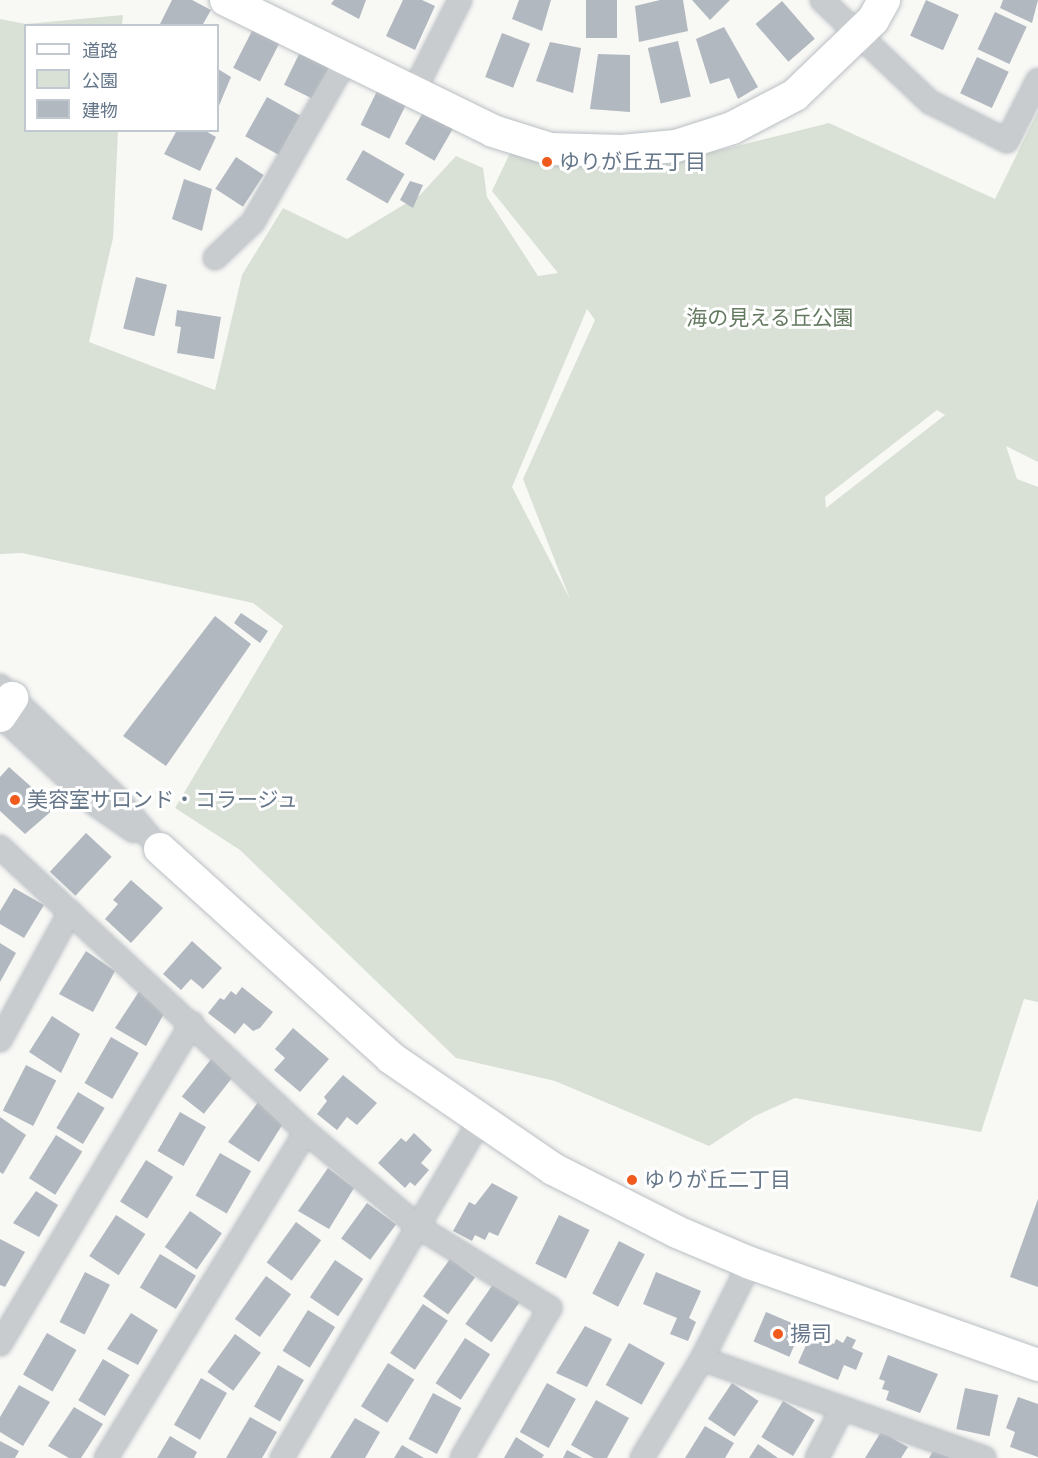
<!DOCTYPE html>
<html>
<head>
<meta charset="utf-8">
<style>
  body { margin:0 }
  #map { position:relative; width:1038px; height:1458px; overflow:hidden; background:#f8f8f5; font-family:"PT Sans","Noto Sans JP",sans-serif }
  div>[style] { position:absolute }
  .green>* { inset:0; background:#d9e1d6 }
  .building>* { inset:0; background:#b1b8bf; transform-origin:0 0 }
  .roads { filter:drop-shadow(0 0 2px #babfc4) drop-shadow(0 0 2px #babfc4) }
  .street>* { height:22px; margin:-11px; padding:0 11px; transform-origin:11px; border-radius:11px; background:#c8cccf }
  .secondary>* { height:32px; margin:-16px; padding:0 16px; transform-origin:16px; border-radius:16px; background:#fff }
  .dots>* { width:16px; height:16px; translate:-50% -50%; box-sizing:border-box; border:3px solid #fff; border-radius:50% }
  span { translate:-50% -50%; white-space:nowrap; text-align:center; line-height:1.15; -webkit-text-stroke:6px #fff; paint-order:stroke }
  .poi-label { font-size:21px; color:#657689 }
  .left { translate:0 -50%; text-align:left }
  .park-label { font-size:21px; color:#647a60 }
  .legend { position:absolute; left:24px; top:24px; width:195px; height:108px; box-sizing:border-box; background:#fff; border:2px solid #c1c8d0; margin:0; padding:8px 10px; list-style:none; font-size:18px; color:#657689 }
  .legend li { display:flex; align-items:center; gap:12px; height:30px }
  .legend b { width:30px; border:2px solid #c1c8d0 }
</style>
</head>
<body>
<div id="map">
  <div class="green">
    <div style="clip-path:polygon(evenodd,123px 15px,122px 25px,26px 26px,26px 130px,118px 131px,113px 238px,89px 342px,215px 390px,242px 275px,283px 208px,347px 239px,420px 195px,456px 156px,483px 168px,487px 197px,538px 276px,558px 273px,492px 191px,511px 151px,684px 159px,829px 123px,995px 199px,1038px 111px,1038px 462px,1006px 446px,1017px 479px,1038px 487px,1038px 1002px,1024px 999px,981px 1132px,795px 1098px,755px 1116px,709px 1146px,555px 1081px,456px 1058px,240px 850px,175px 808px,283px 626px,253px 603px,22px 553px,0 554px,0 19px,26px 24px,123px 15px,587px 309px,595px 320px,523px 479px,570px 599px,512px 487px,587px 309px,123px 15px,937px 410px,945px 415px,826px 508px,825px 497px,937px 410px)"></div>
  </div>
  <div class="building">
    <div style="clip-path:polygon(172px 0,192px 0,211px 10px,202px 26px,159px 26px)"></div>
    <div style="clip-path:polygon(334px 0,366px 0,359px 19px,331px 4px)"></div>
    <div style="clip-path:polygon(403px 0,422px 0,435px 6px,415px 50px,386px 36px)"></div>
    <div style="clip-path:polygon(519px 0,551px 0,542px 31px,512px 19px)"></div>
    <div style="left:586px;top:0;width:31px;height:38px"></div>
    <div style="clip-path:polygon(660px 0,683px 0,688px 31px,639px 42px,635px 6px)"></div>
    <div style="clip-path:polygon(692px 0,730px 0,710px 20px)"></div>
    <div style="left:926px;top:0;width:36px;height:39px;rotate:24deg"></div>
    <div style="clip-path:polygon(1003px 0,1038px 0,1032px 23px,1000px 8px)"></div>
    <div style="left:782px;top:1px;width:50px;height:35px;rotate:49deg"></div>
    <div style="left:995px;top:12px;width:35px;height:41px;rotate:25deg"></div>
    <div style="left:255px;top:25px;width:30px;height:48px;rotate:27deg"></div>
    <div style="clip-path:polygon(724px 27px,758px 87px,738px 99px,729px 78px,710px 84px,696px 39px)"></div>
    <div style="left:502px;top:33px;width:30px;height:47px;rotate:21deg"></div>
    <div style="left:678px;top:41px;width:57px;height:31px;rotate:77deg"></div>
    <div style="clip-path:polygon(550px 42px,581px 48px,573px 93px,536px 81px)"></div>
    <div style="left:302px;top:48px;width:37px;height:41px;rotate:26deg"></div>
    <div style="clip-path:polygon(598px 54px,630px 55px,630px 112px,590px 109px)"></div>
    <div style="left:977px;top:57px;width:35px;height:40px;rotate:25deg"></div>
    <div style="clip-path:polygon(218px 69px,231px 77px,218px 108px)"></div>
    <div style="left:379px;top:87px;width:32px;height:42px;rotate:26deg"></div>
    <div style="left:267px;top:97px;width:38px;height:45px;rotate:29deg"></div>
    <div style="left:425px;top:109px;width:34px;height:40px;rotate:30deg"></div>
    <div style="clip-path:polygon(177px 130px,204px 130px,216px 137px,200px 171px,164px 154px)"></div>
    <div style="left:363px;top:150px;width:48px;height:34px;rotate:30deg"></div>
    <div style="left:236px;top:157px;width:33px;height:38px;rotate:33deg"></div>
    <div style="clip-path:polygon(184px 179px,212px 189px,202px 231px,172px 219px)"></div>
    <div style="clip-path:polygon(410px 181px,423px 185px,413px 208px,400px 200px)"></div>
    <div style="left:136px;top:277px;width:32px;height:53px;rotate:14deg"></div>
    <div style="clip-path:polygon(177px 310px,221px 317px,214px 359px,177px 353px,181px 327px,175px 326px)"></div>
    <div style="clip-path:polygon(241px 613px,268px 631px,260px 643px,234px 623px)"></div>
    <div style="clip-path:polygon(215px 616px,251px 644px,166px 766px,123px 736px)"></div>
    <div style="clip-path:polygon(9px 767px,55px 808px,25px 834px,0 811px,0 777px)"></div>
    <div style="left:86px;top:833px;width:35px;height:53px;rotate:43deg"></div>
    <div style="clip-path:polygon(131px 880px,163px 908px,131px 943px,105px 919px,118px 904px,113px 900px)"></div>
    <div style="clip-path:polygon(14px 888px,44px 905px,24px 938px,0 924px,0 911px)"></div>
    <div style="clip-path:polygon(192px 941px,222px 968px,203px 989px,191px 979px,181px 990px,163px 974px)"></div>
    <div style="clip-path:polygon(0 943px,16px 953px,0 982px)"></div>
    <div style="clip-path:polygon(86px 951px,115px 971px,93px 1012px,59px 994px)"></div>
    <div style="clip-path:polygon(242px 987px,273px 1012px,260px 1028px,253px 1031px,244px 1023px,235px 1034px,208px 1013px,220px 998px,224px 1000px,231px 991px,236px 995px)"></div>
    <div style="clip-path:polygon(140px 990px,166px 1010px,146px 1046px,115px 1028px)"></div>
    <div style="clip-path:polygon(52px 1016px,80px 1034px,61px 1073px,29px 1052px)"></div>
    <div style="clip-path:polygon(293px 1028px,329px 1059px,300px 1092px,274px 1070px,285px 1058px,275px 1049px)"></div>
    <div style="left:111px;top:1037px;width:32px;height:53px;rotate:30deg"></div>
    <div style="left:212px;top:1058px;width:28px;height:49px;rotate:38deg"></div>
    <div style="left:26px;top:1065px;width:34px;height:51px;rotate:27deg"></div>
    <div style="clip-path:polygon(343px 1075px,377px 1103px,357px 1125px,347px 1117px,337px 1130px,317px 1114px,327px 1101px,324px 1097px)"></div>
    <div style="left:78px;top:1092px;width:31px;height:42px;rotate:31deg"></div>
    <div style="clip-path:polygon(259px 1101px,284px 1122px,259px 1162px,228px 1142px)"></div>
    <div style="left:180px;top:1112px;width:30px;height:45px;rotate:30deg"></div>
    <div style="clip-path:polygon(0 1117px,26px 1135px,3px 1174px,0 1172px)"></div>
    <div style="clip-path:polygon(414px 1133px,432px 1150px,421px 1163px,429px 1170px,415px 1186px,410px 1182px,405px 1188px,378px 1163px,401px 1138px,406px 1142px)"></div>
    <div style="left:56px;top:1135px;width:31px;height:51px;rotate:32deg"></div>
    <div style="left:220px;top:1153px;width:36px;height:49px;rotate:30deg"></div>
    <div style="left:146px;top:1160px;width:32px;height:49px;rotate:32deg"></div>
    <div style="clip-path:polygon(328px 1168px,354px 1188px,329px 1229px,298px 1211px)"></div>
    <div style="clip-path:polygon(492px 1183px,518px 1197px,498px 1236px,489px 1232px,485px 1240px,475px 1235px,472px 1241px,453px 1231px,469px 1202px,475px 1205px)"></div>
    <div style="clip-path:polygon(36px 1191px,58px 1205px,39px 1237px,13px 1223px)"></div>
    <div style="clip-path:polygon(1038px 1199px,1038px 1287px,1010px 1277px)"></div>
    <div style="left:367px;top:1203px;width:36px;height:44px;rotate:36deg"></div>
    <div style="left:190px;top:1211px;width:39px;height:44px;rotate:35deg"></div>
    <div style="left:116px;top:1215px;width:35px;height:49px;rotate:33deg"></div>
    <div style="left:559px;top:1215px;width:34px;height:54px;rotate:26deg"></div>
    <div style="left:296px;top:1222px;width:31px;height:50px;rotate:36deg"></div>
    <div style="clip-path:polygon(0 1239px,25px 1252px,5px 1287px,0 1285px)"></div>
    <div style="left:619px;top:1241px;width:29px;height:59px;rotate:27deg"></div>
    <div style="left:160px;top:1254px;width:42px;height:39px;rotate:31deg"></div>
    <div style="left:450px;top:1259px;width:31px;height:46px;rotate:36deg"></div>
    <div style="left:335px;top:1260px;width:34px;height:45px;rotate:34deg"></div>
    <div style="left:85px;top:1272px;width:28px;height:56px;rotate:27deg"></div>
    <div style="clip-path:polygon(656px 1272px,701px 1291px,689px 1318px,696px 1322px,688px 1341px,670px 1334px,677px 1318px,643px 1304px)"></div>
    <div style="left:266px;top:1276px;width:31px;height:53px;rotate:36deg"></div>
    <div style="left:494px;top:1283px;width:32px;height:50px;rotate:35deg"></div>
    <div style="left:423px;top:1304px;width:30px;height:59px;rotate:34deg"></div>
    <div style="left:308px;top:1310px;width:32px;height:48px;rotate:32deg"></div>
    <div style="left:766px;top:1312px;width:39px;height:32px;rotate:23deg"></div>
    <div style="clip-path:polygon(131px 1313px,158px 1330px,138px 1365px,107px 1349px)"></div>
    <div style="clip-path:polygon(585px 1326px,612px 1339px,587px 1387px,556px 1373px)"></div>
    <div style="left:47px;top:1333px;width:34px;height:48px;rotate:30deg"></div>
    <div style="left:235px;top:1334px;width:32px;height:47px;rotate:36deg"></div>
    <div style="clip-path:polygon(811px 1334px,834px 1344px,836px 1339px,843px 1343px,847px 1336px,856px 1340px,852px 1348px,863px 1353px,856px 1370px,844px 1365px,838px 1380px,798px 1363px)"></div>
    <div style="left:465px;top:1338px;width:30px;height:54px;rotate:33deg"></div>
    <div style="left:629px;top:1343px;width:41px;height:48px;rotate:29deg"></div>
    <div style="clip-path:polygon(888px 1355px,938px 1374px,920px 1413px,886px 1400px,889px 1391px,882px 1389px,885px 1381px,879px 1379px)"></div>
    <div style="left:103px;top:1359px;width:31px;height:48px;rotate:31deg"></div>
    <div style="left:388px;top:1363px;width:31px;height:51px;rotate:32deg"></div>
    <div style="left:278px;top:1365px;width:30px;height:48px;rotate:30deg"></div>
    <div style="left:201px;top:1378px;width:30px;height:54px;rotate:30deg"></div>
    <div style="left:547px;top:1383px;width:33px;height:56px;rotate:29deg"></div>
    <div style="left:732px;top:1383px;width:32px;height:43px;rotate:34deg"></div>
    <div style="clip-path:polygon(19px 1385px,50px 1402px,23px 1446px,0 1432px,0 1417px)"></div>
    <div style="left:965px;top:1388px;width:34px;height:42px;rotate:12deg"></div>
    <div style="left:433px;top:1393px;width:32px;height:52px;rotate:28deg"></div>
    <div style="clip-path:polygon(1018px 1397px,1038px 1404px,1038px 1457px,1010px 1447px,1015px 1432px,1006px 1428px)"></div>
    <div style="clip-path:polygon(596px 1400px,629px 1418px,607px 1458px,594px 1458px,571px 1445px)"></div>
    <div style="left:783px;top:1401px;width:37px;height:42px;rotate:31deg"></div>
    <div style="clip-path:polygon(74px 1407px,103px 1424px,81px 1458px,69px 1458px,48px 1446px)"></div>
    <div style="clip-path:polygon(250px 1417px,277px 1432px,262px 1458px,226px 1458px)"></div>
    <div style="clip-path:polygon(355px 1418px,380px 1432px,365px 1458px,330px 1458px)"></div>
    <div style="clip-path:polygon(705px 1426px,734px 1443px,725px 1458px,685px 1458px)"></div>
    <div style="clip-path:polygon(881px 1432px,908px 1447px,901px 1458px,865px 1458px)"></div>
    <div style="clip-path:polygon(170px 1436px,197px 1452px,194px 1458px,157px 1458px)"></div>
    <div style="clip-path:polygon(516px 1437px,544px 1455px,542px 1458px,504px 1458px)"></div>
    <div style="clip-path:polygon(0 1441px,19px 1451px,15px 1458px,0 1458px)"></div>
    <div style="clip-path:polygon(758px 1444px,778px 1458px,749px 1458px)"></div>
    <div style="clip-path:polygon(402px 1445px,424px 1458px,394px 1458px)"></div>
    <div style="clip-path:polygon(935px 1448px,950px 1458px,929px 1458px)"></div>
    <div style="clip-path:polygon(567px 1450px,582px 1458px,563px 1458px)"></div>
  </div>
  <div class="roads">
    <div class="street">
      <div style="left:822px;top:0;width:149px;rotate:43.4deg"></div>
      <div style="left:930px;top:102px;width:86px;rotate:26.9deg"></div>
      <div style="left:1007px;top:141px;width:68px;rotate:-63.1deg"></div>
      <div style="left:413px;top:93px;width:104px;rotate:-63.2deg"></div>
      <div style="left:215px;top:258px;width:52px;rotate:-43.5deg"></div>
      <div style="left:253px;top:222px;width:187px;rotate:-60.1deg"></div>
      <div style="left:0;top:686px;width:161px;rotate:43.7deg"></div>
      <div style="left:116px;top:797px;width:68px;rotate:49.8deg"></div>
      <div style="left:0;top:715px;width:130px;rotate:43.1deg"></div>
      <div style="left:95px;top:804px;width:47px;rotate:34.7deg"></div>
      <div style="left:0;top:847px;width:418px;rotate:43deg"></div>
      <div style="left:306px;top:1132px;width:149px;rotate:40.1deg"></div>
      <div style="left:420px;top:1228px;width:153px;rotate:31.6deg"></div>
      <div style="left:550px;top:1308px;width:174px;rotate:120.4deg"></div>
      <div style="left:0;top:1040px;width:146px;rotate:-61.3deg"></div>
      <div style="left:0;top:1344px;width:374px;rotate:-59.1deg"></div>
      <div style="left:702px;top:1359px;width:299px;rotate:19.3deg"></div>
      <div style="left:106px;top:1458px;width:382px;rotate:-58.5deg"></div>
      <div style="left:282px;top:1458px;width:389px;rotate:-59.6deg"></div>
      <div style="left:642px;top:1458px;width:116px;rotate:-58.8deg"></div>
      <div style="left:702px;top:1359px;width:107px;rotate:-63.4deg"></div>
      <div style="left:817px;top:1458px;width:53px;rotate:-62.9deg"></div>
    </div>
    <div class="secondary">
      <div style="left:226px;top:0;width:297px;rotate:26.1deg"></div>
      <div style="left:493px;top:131px;width:60px;rotate:17.5deg"></div>
      <div style="left:550px;top:149px;width:72px;rotate:1.6deg"></div>
      <div style="left:622px;top:151px;width:54px;rotate:-5.3deg"></div>
      <div style="left:676px;top:146px;width:59px;rotate:-17.8deg"></div>
      <div style="left:732px;top:128px;width:71px;rotate:-27.6deg"></div>
      <div style="left:795px;top:95px;width:108px;rotate:-43.9deg"></div>
      <div style="left:873px;top:20px;width:23px;rotate:-61deg"></div>
      <div style="left:0;top:716px;width:22px;rotate:-56deg"></div>
      <div style="left:160px;top:849px;width:312px;rotate:42.1deg"></div>
      <div style="left:391px;top:1058px;width:196px;rotate:34.4deg"></div>
      <div style="left:553px;top:1169px;width:139px;rotate:26.9deg"></div>
      <div style="left:677px;top:1232px;width:79px;rotate:23deg"></div>
      <div style="left:750px;top:1263px;width:306px;rotate:19.5deg"></div>
    </div>
  </div>
  <div class="dots">
    <div style="left:547px;top:162px;background:#f05b1d"></div>
    <div style="left:15px;top:800px;background:#f05b1d"></div>
    <div style="left:632px;top:1180px;background:#f05b1d"></div>
    <div style="left:778px;top:1334px;background:#f05b1d"></div>
  </div>
  <div class="poi-label">
    <span class="left" style="left:559px;top:162px">ゆりが丘五丁目</span>
    <span class="left" style="left:27px;top:800px">美容室サロンド・コラージュ</span>
    <span class="left" style="left:644px;top:1180px">ゆりが丘二丁目</span>
    <span class="left" style="left:790px;top:1334px">揚司</span>
  </div>
  <div class="park-label">
    <span style="left:770px;top:318px">海の見える丘公園</span>
  </div>
  <ul class="legend">
  <li><b style="height:8px;background:#fff"></b>道路</li>
  <li><b style="height:16px;background:#d9e1d6"></b>公園</li>
  <li><b style="height:16px;background:#b1b8bf"></b>建物</li>
  </ul>
</div>
</body>
</html>
